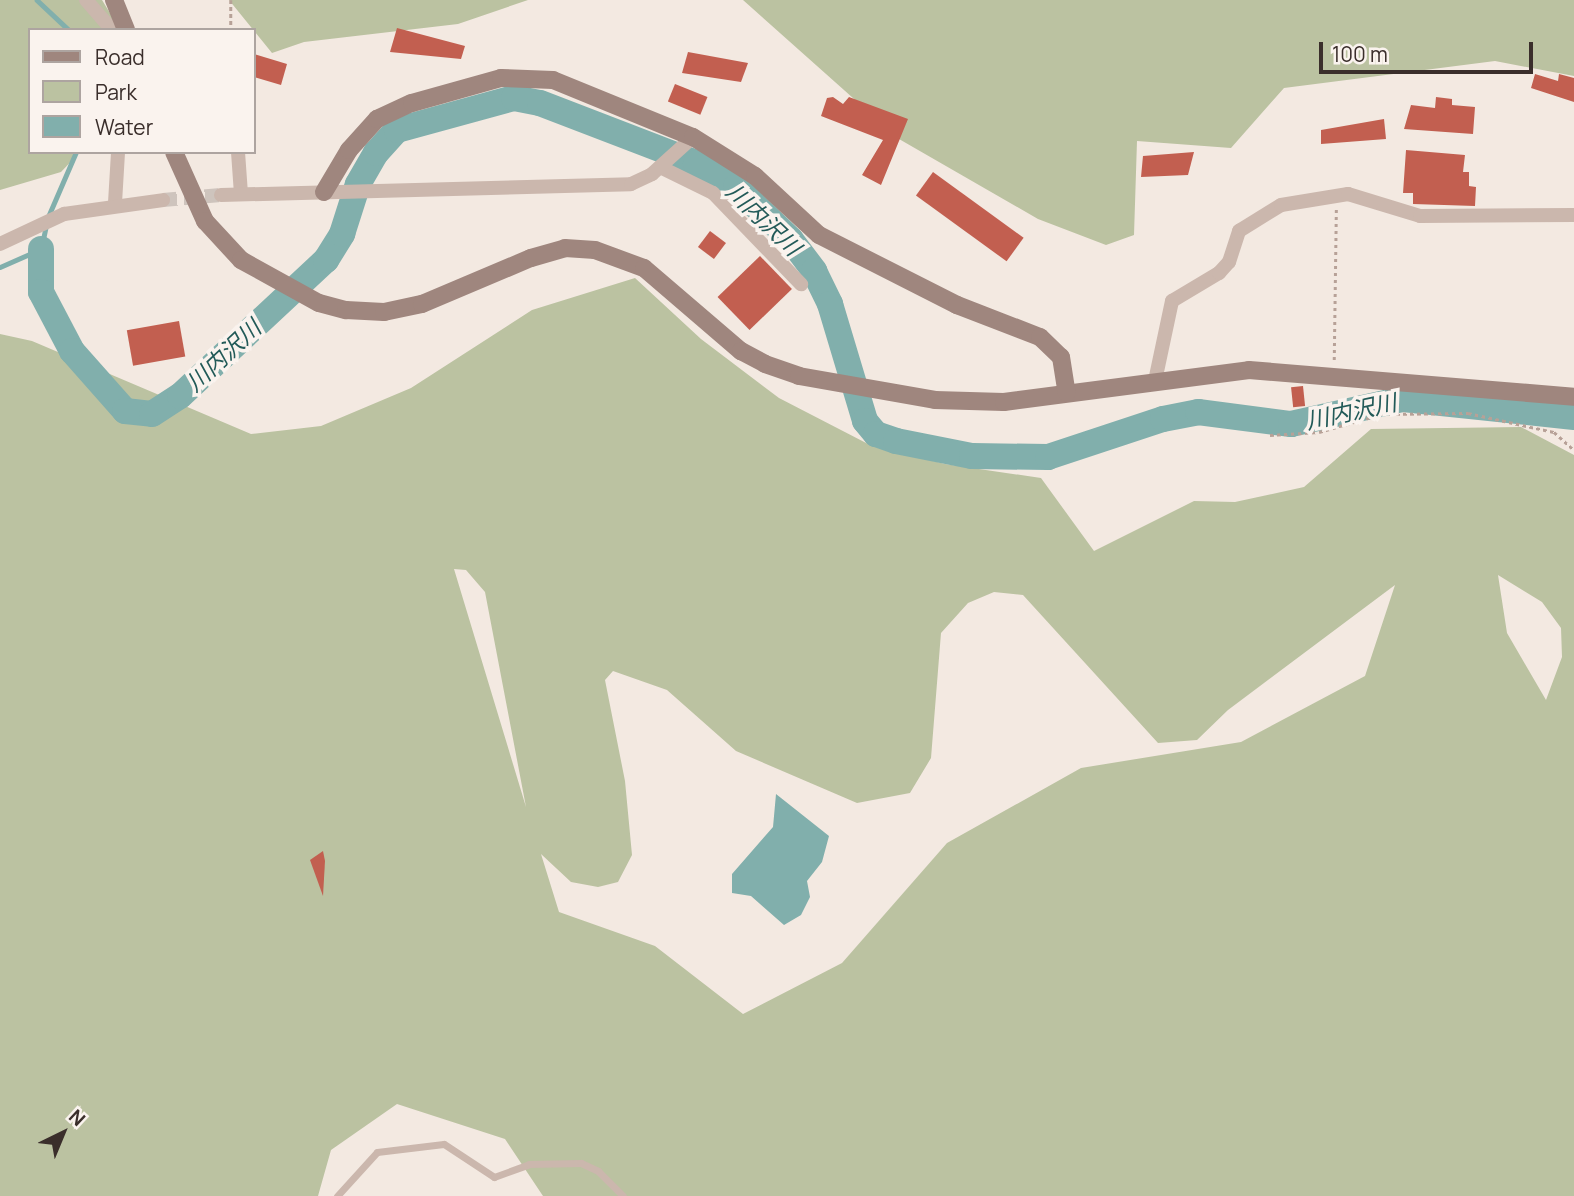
<!DOCTYPE html>
<html>
<head>
<meta charset="utf-8">
<style>
  body { margin:0 }
  #map { position:relative; width:1574px; height:1196px; overflow:hidden; background:#f3e9e1; font-family:Manrope,"Noto Sans JP",sans-serif }
  div>[style] { position:absolute }
  .green>* { inset:0; background:#bbc2a1 }
  .water>* { inset:0; background:#81afac }
  .stream>* { height:4.5px; margin:-2.25px; padding:0 2.25px; transform-origin:2.25px; border-radius:2.25px; background:#81afac }
  .river>* { height:26px; margin:-13px; padding:0 13px; transform-origin:13px; border-radius:13px; background:#81afac }
  .building>* { inset:0; background:#c25f50; transform-origin:0 0 }
  .street-tunnel>* { height:14px; margin-top:-7px; transform-origin:0; background:repeating-linear-gradient(90deg,#cec4bd 0 14px,transparent 0 21px) }
  .path>* { height:2.5px; margin-top:-1.25px; transform-origin:0; background:repeating-linear-gradient(90deg,#b7a197 0 3.5px,transparent 0 7px) }
  .lane>* { height:7px; margin:-3.5px; padding:0 3.5px; transform-origin:3.5px; border-radius:3.5px; background:#cbb7ad }
  .street>* { height:14px; margin:-7px; padding:0 7px; transform-origin:7px; border-radius:7px; background:#cbb7ad }
  .secondary>* { height:18px; margin:-9px; padding:0 9px; transform-origin:9px; border-radius:9px; background:#9f867e }
  span { translate:-50% -50%; white-space:nowrap; text-align:center; line-height:1.15; -webkit-text-stroke:7px #faf3ee; paint-order:stroke }
  .water-label { font-size:23px; color:#225a58; font-style:italic }
  .legend { position:absolute; left:28px; top:28px; width:228px; height:126px; box-sizing:border-box; background:#faf3ee; border:2px solid #ada4a0; margin:0; padding:9px 12px; list-style:none; font-size:21px; color:#3a2e2b }
  .legend li { display:flex; align-items:center; gap:14px; height:35px }
  .legend b { width:35px; border:2px solid #ada4a0 }
  .north { position:absolute; left:28px; top:1098px; width:70px; height:70px; -webkit-text-stroke:5px #faf3ee; paint-order:stroke; rotate:43deg; font-size:19px; font-weight:700; line-height:28px; text-align:center; color:#3a2e2b }
  .north::after { content:''; display:block; margin:auto; width:24px; height:32px; background:#3a2e2b; clip-path:polygon(50% 0,100% 100%,50% 72%,0 100%) }
  .scale { position:absolute; left:1319px; top:42px; width:214px; height:32px; box-sizing:border-box; border:4px solid #3a2e2b; border-top:0; padding-left:9px; font-size:21px; line-height:24px; white-space:nowrap; color:#3a2e2b; -webkit-text-stroke:5px #faf3ee; paint-order:stroke }
</style>
</head>
<body>
<div id="map">
  <div class="green">
    <div style="clip-path:polygon(0 0,102px 0,113px 18px,112px 30px,30px 30px,30px 152px,80px 152px,61px 172px,0 190px)"></div>
    <div style="clip-path:polygon(229px 0,528px 0,458px 24px,304px 42px,272px 53px)"></div>
    <div style="clip-path:polygon(743px 0,1574px 0,1574px 76px,1495px 61px,1284px 88px,1231px 148px,1137px 141px,1134px 235px,1106px 245px,1038px 219px,899px 139px)"></div>
    <div style="clip-path:polygon(evenodd,635px 278px,701px 339px,779px 398px,870px 445px,945px 464px,1041px 478px,1094px 551px,1194px 501px,1235px 502px,1304px 487px,1371px 429px,1521px 427px,1574px 455px,1574px 1196px,543px 1196px,505px 1139px,397px 1104px,331px 1150px,318px 1196px,0 1196px,0 334px,32px 341px,251px 434px,321px 426px,411px 388px,532px 310px,635px 278px,454px 569px,466px 570px,485px 592px,526px 807px,454px 569px,635px 278px,1498px 575px,1542px 602px,1561px 628px,1562px 657px,1546px 700px,1507px 633px,1498px 575px,635px 278px,1395px 585px,1365px 676px,1241px 742px,1081px 768px,947px 843px,842px 963px,743px 1014px,655px 946px,559px 912px,541px 854px,571px 882px,598px 887px,618px 882px,632px 855px,625px 781px,605px 680px,613px 671px,667px 690px,736px 751px,857px 803px,910px 793px,931px 758px,941px 633px,968px 603px,994px 592px,1023px 595px,1158px 743px,1197px 740px,1228px 710px,1395px 585px)"></div>
  </div>
  <div class="water">
    <div style="clip-path:polygon(776px 794px,829px 836px,822px 862px,807px 881px,810px 897px,801px 915px,784px 925px,751px 896px,732px 893px,732px 874px,773px 827px)"></div>
  </div>
  <div class="stream">
    <div style="left:37px;top:0;width:44px;rotate:43.2deg"></div>
    <div style="left:48px;top:217px;width:71px;rotate:-66.7deg"></div>
    <div style="left:0;top:267px;width:45px;rotate:-23.7deg"></div>
    <div style="left:41px;top:249px;width:24px;rotate:-78deg"></div>
  </div>
  <div class="river">
    <div style="left:41px;top:249px;width:43px;rotate:90deg"></div>
    <div style="left:41px;top:292px;width:67px;rotate:62.3deg"></div>
    <div style="left:72px;top:351px;width:80px;rotate:48.5deg"></div>
    <div style="left:125px;top:411px;width:27px;rotate:6deg"></div>
    <div style="left:152px;top:414px;width:33px;rotate:-33deg"></div>
    <div style="left:180px;top:396px;width:200px;rotate:-43deg"></div>
    <div style="left:326px;top:260px;width:31px;rotate:-58deg"></div>
    <div style="left:342px;top:234px;width:52px;rotate:-72.3deg"></div>
    <div style="left:358px;top:184px;width:36px;rotate:-60deg"></div>
    <div style="left:376px;top:153px;width:31px;rotate:-48deg"></div>
    <div style="left:397px;top:130px;width:121px;rotate:-15.3deg"></div>
    <div style="left:514px;top:98px;width:26px;rotate:11deg"></div>
    <div style="left:540px;top:103px;width:167px;rotate:21deg"></div>
    <div style="left:696px;top:163px;width:47px;rotate:31deg"></div>
    <div style="left:736px;top:187px;width:76px;rotate:43.9deg"></div>
    <div style="left:791px;top:240px;width:39px;rotate:53deg"></div>
    <div style="left:814px;top:271px;width:37px;rotate:64deg"></div>
    <div style="left:830px;top:304px;width:122px;rotate:73.3deg"></div>
    <div style="left:865px;top:421px;width:17px;rotate:50deg"></div>
    <div style="left:876px;top:434px;width:21px;rotate:19deg"></div>
    <div style="left:896px;top:441px;width:77px;rotate:11.2deg"></div>
    <div style="left:972px;top:456px;width:76px;rotate:0.8deg"></div>
    <div style="left:1048px;top:457px;width:121px;rotate:-18.3deg"></div>
    <div style="left:1163px;top:419px;width:36px;rotate:-11deg"></div>
    <div style="left:1198px;top:412px;width:94px;rotate:7.4deg"></div>
    <div style="left:1291px;top:424px;width:115px;rotate:-12.6deg"></div>
    <div style="left:1403px;top:399px;width:172px;rotate:6deg"></div>
  </div>
  <div class="building">
    <div style="clip-path:polygon(397px 28px,465px 46px,461px 59px,390px 52px)"></div>
    <div style="clip-path:polygon(688px 52px,748px 63px,741px 82px,682px 73px)"></div>
    <div style="clip-path:polygon(254px 54px,287px 64px,281px 85px,254px 77px)"></div>
    <div style="clip-path:polygon(1535px 74px,1558px 81px,1559px 74px,1574px 78px,1574px 102px,1531px 88px)"></div>
    <div style="left:675px;top:84px;width:35px;height:19px;rotate:22deg"></div>
    <div style="clip-path:polygon(833px 97px,843px 104px,849px 97px,908px 119px,881px 185px,862px 175px,883px 140px,821px 116px,827px 98px)"></div>
    <div style="clip-path:polygon(1436px 97px,1452px 99px,1452px 105px,1475px 107px,1473px 134px,1404px 129px,1411px 105px,1435px 108px)"></div>
    <div style="clip-path:polygon(1384px 119px,1386px 139px,1321px 144px,1321px 130px)"></div>
    <div style="clip-path:polygon(1406px 150px,1465px 155px,1463px 172px,1469px 172px,1469px 186px,1476px 187px,1475px 206px,1413px 204px,1413px 193px,1403px 193px)"></div>
    <div style="clip-path:polygon(1194px 152px,1188px 175px,1141px 177px,1143px 156px)"></div>
    <div style="left:933px;top:172px;width:112px;height:29px;rotate:36deg"></div>
    <div style="left:710px;top:231px;width:20px;height:20px;rotate:37deg"></div>
    <div style="left:760px;top:256px;width:46px;height:59px;rotate:46deg"></div>
    <div style="left:179px;top:321px;width:36px;height:53px;rotate:80deg"></div>
    <div style="left:1303px;top:386px;width:20px;height:12px;rotate:84deg"></div>
    <div style="clip-path:polygon(323px 851px,325px 861px,323px 896px,310px 860px)"></div>
  </div>
  <div class="street-tunnel">
    <div style="left:163px;top:200px;width:58px;rotate:-4.9deg"></div>
  </div>
  <div class="path">
    <div style="left:231px;top:0;width:30px;rotate:90deg"></div>
    <div style="left:1334px;top:360px;width:151px;rotate:-89.2deg"></div>
    <div style="left:1270px;top:435px;width:49px;rotate:-3.5deg"></div>
    <div style="left:1319px;top:432px;width:66px;rotate:-15.9deg"></div>
    <div style="left:1382px;top:414px;width:86px;rotate:-0.7deg"></div>
    <div style="left:1468px;top:413px;width:88px;rotate:12.5deg"></div>
    <div style="left:1554px;top:432px;width:27px;rotate:42deg"></div>
  </div>
  <div class="lane">
    <div style="left:337px;top:1196px;width:59px;rotate:-47.7deg"></div>
    <div style="left:377px;top:1152px;width:67px;rotate:-6.8deg"></div>
    <div style="left:444px;top:1144px;width:60px;rotate:33.4deg"></div>
    <div style="left:494px;top:1177px;width:37px;rotate:-20deg"></div>
    <div style="left:529px;top:1164px;width:52px;rotate:-1.1deg"></div>
    <div style="left:581px;top:1163px;width:19px;rotate:25deg"></div>
    <div style="left:598px;top:1171px;width:35px;rotate:45deg"></div>
  </div>
  <div class="street">
    <div style="left:86px;top:0;width:40px;rotate:49deg"></div>
    <div style="left:238px;top:152px;width:42px;rotate:85.9deg"></div>
    <div style="left:660px;top:167px;width:59px;rotate:26.1deg"></div>
    <div style="left:713px;top:193px;width:127px;rotate:46deg"></div>
    <div style="left:221px;top:195px;width:410px;rotate:-1.5deg"></div>
    <div style="left:631px;top:184px;width:23px;rotate:-25deg"></div>
    <div style="left:652px;top:174px;width:55px;rotate:-42.1deg"></div>
    <div style="left:115px;top:203px;width:51px;rotate:-86.6deg"></div>
    <div style="left:0;top:244px;width:71px;rotate:-25.1deg"></div>
    <div style="left:64px;top:214px;width:100px;rotate:-8deg"></div>
    <div style="left:1155px;top:381px;width:82px;rotate:-78deg"></div>
    <div style="left:1172px;top:301px;width:55px;rotate:-30.8deg"></div>
    <div style="left:1219px;top:273px;width:15px;rotate:-48deg"></div>
    <div style="left:1229px;top:262px;width:33px;rotate:-72deg"></div>
    <div style="left:1239px;top:231px;width:49px;rotate:-31.8deg"></div>
    <div style="left:1281px;top:205px;width:68px;rotate:-9.3deg"></div>
    <div style="left:1348px;top:194px;width:75px;rotate:17deg"></div>
    <div style="left:1420px;top:216px;width:154px;rotate:-0.4deg"></div>
  </div>
  <div class="secondary">
    <div style="left:114px;top:0;width:32px;rotate:68deg"></div>
    <div style="left:174px;top:152px;width:76px;rotate:65.8deg"></div>
    <div style="left:205px;top:221px;width:53px;rotate:47.3deg"></div>
    <div style="left:241px;top:260px;width:89px;rotate:28.9deg"></div>
    <div style="left:319px;top:303px;width:28px;rotate:15deg"></div>
    <div style="left:346px;top:310px;width:38px;rotate:3deg"></div>
    <div style="left:384px;top:312px;width:39px;rotate:-12deg"></div>
    <div style="left:422px;top:304px;width:118px;rotate:-22.9deg"></div>
    <div style="left:531px;top:258px;width:35px;rotate:-16deg"></div>
    <div style="left:565px;top:248px;width:30px;rotate:4deg"></div>
    <div style="left:595px;top:250px;width:52px;rotate:20.2deg"></div>
    <div style="left:644px;top:268px;width:128px;rotate:40.6deg"></div>
    <div style="left:741px;top:351px;width:27px;rotate:28deg"></div>
    <div style="left:765px;top:364px;width:36px;rotate:19deg"></div>
    <div style="left:799px;top:376px;width:138px;rotate:10deg"></div>
    <div style="left:935px;top:400px;width:69px;rotate:1.7deg"></div>
    <div style="left:1004px;top:402px;width:247px;rotate:-7.4deg"></div>
    <div style="left:1249px;top:370px;width:326px;rotate:4.7deg"></div>
    <div style="left:324px;top:192px;width:49px;rotate:-59.2deg"></div>
    <div style="left:349px;top:150px;width:42px;rotate:-47.9deg"></div>
    <div style="left:377px;top:119px;width:38px;rotate:-25deg"></div>
    <div style="left:412px;top:103px;width:92px;rotate:-15.7deg"></div>
    <div style="left:501px;top:78px;width:52px;rotate:2.2deg"></div>
    <div style="left:553px;top:80px;width:151px;rotate:22.2deg"></div>
    <div style="left:693px;top:137px;width:73px;rotate:32.2deg"></div>
    <div style="left:755px;top:176px;width:87px;rotate:42.7deg"></div>
    <div style="left:819px;top:235px;width:155px;rotate:26.9deg"></div>
    <div style="left:957px;top:305px;width:89px;rotate:21.1deg"></div>
    <div style="left:1040px;top:337px;width:29px;rotate:44deg"></div>
    <div style="left:1061px;top:357px;width:36px;rotate:81deg"></div>
  </div>
  <div class="water-label">
    <span style="left:764px;top:219px;rotate:44deg">川内沢川</span>
    <span style="left:223px;top:355px;rotate:-43deg">川内沢川</span>
    <span style="left:1351px;top:411px;rotate:-12deg">川内沢川</span>
  </div>
  <ul class="legend">
  <li><b style="height:9px;background:#9f867e"></b>Road</li>
  <li><b style="height:19px;background:#bbc2a1"></b>Park</li>
  <li><b style="height:19px;background:#81afac"></b>Water</li>
  </ul>
  <div class="north">N</div>
  <div class="scale">100 m</div>
</div>
</body>
</html>
